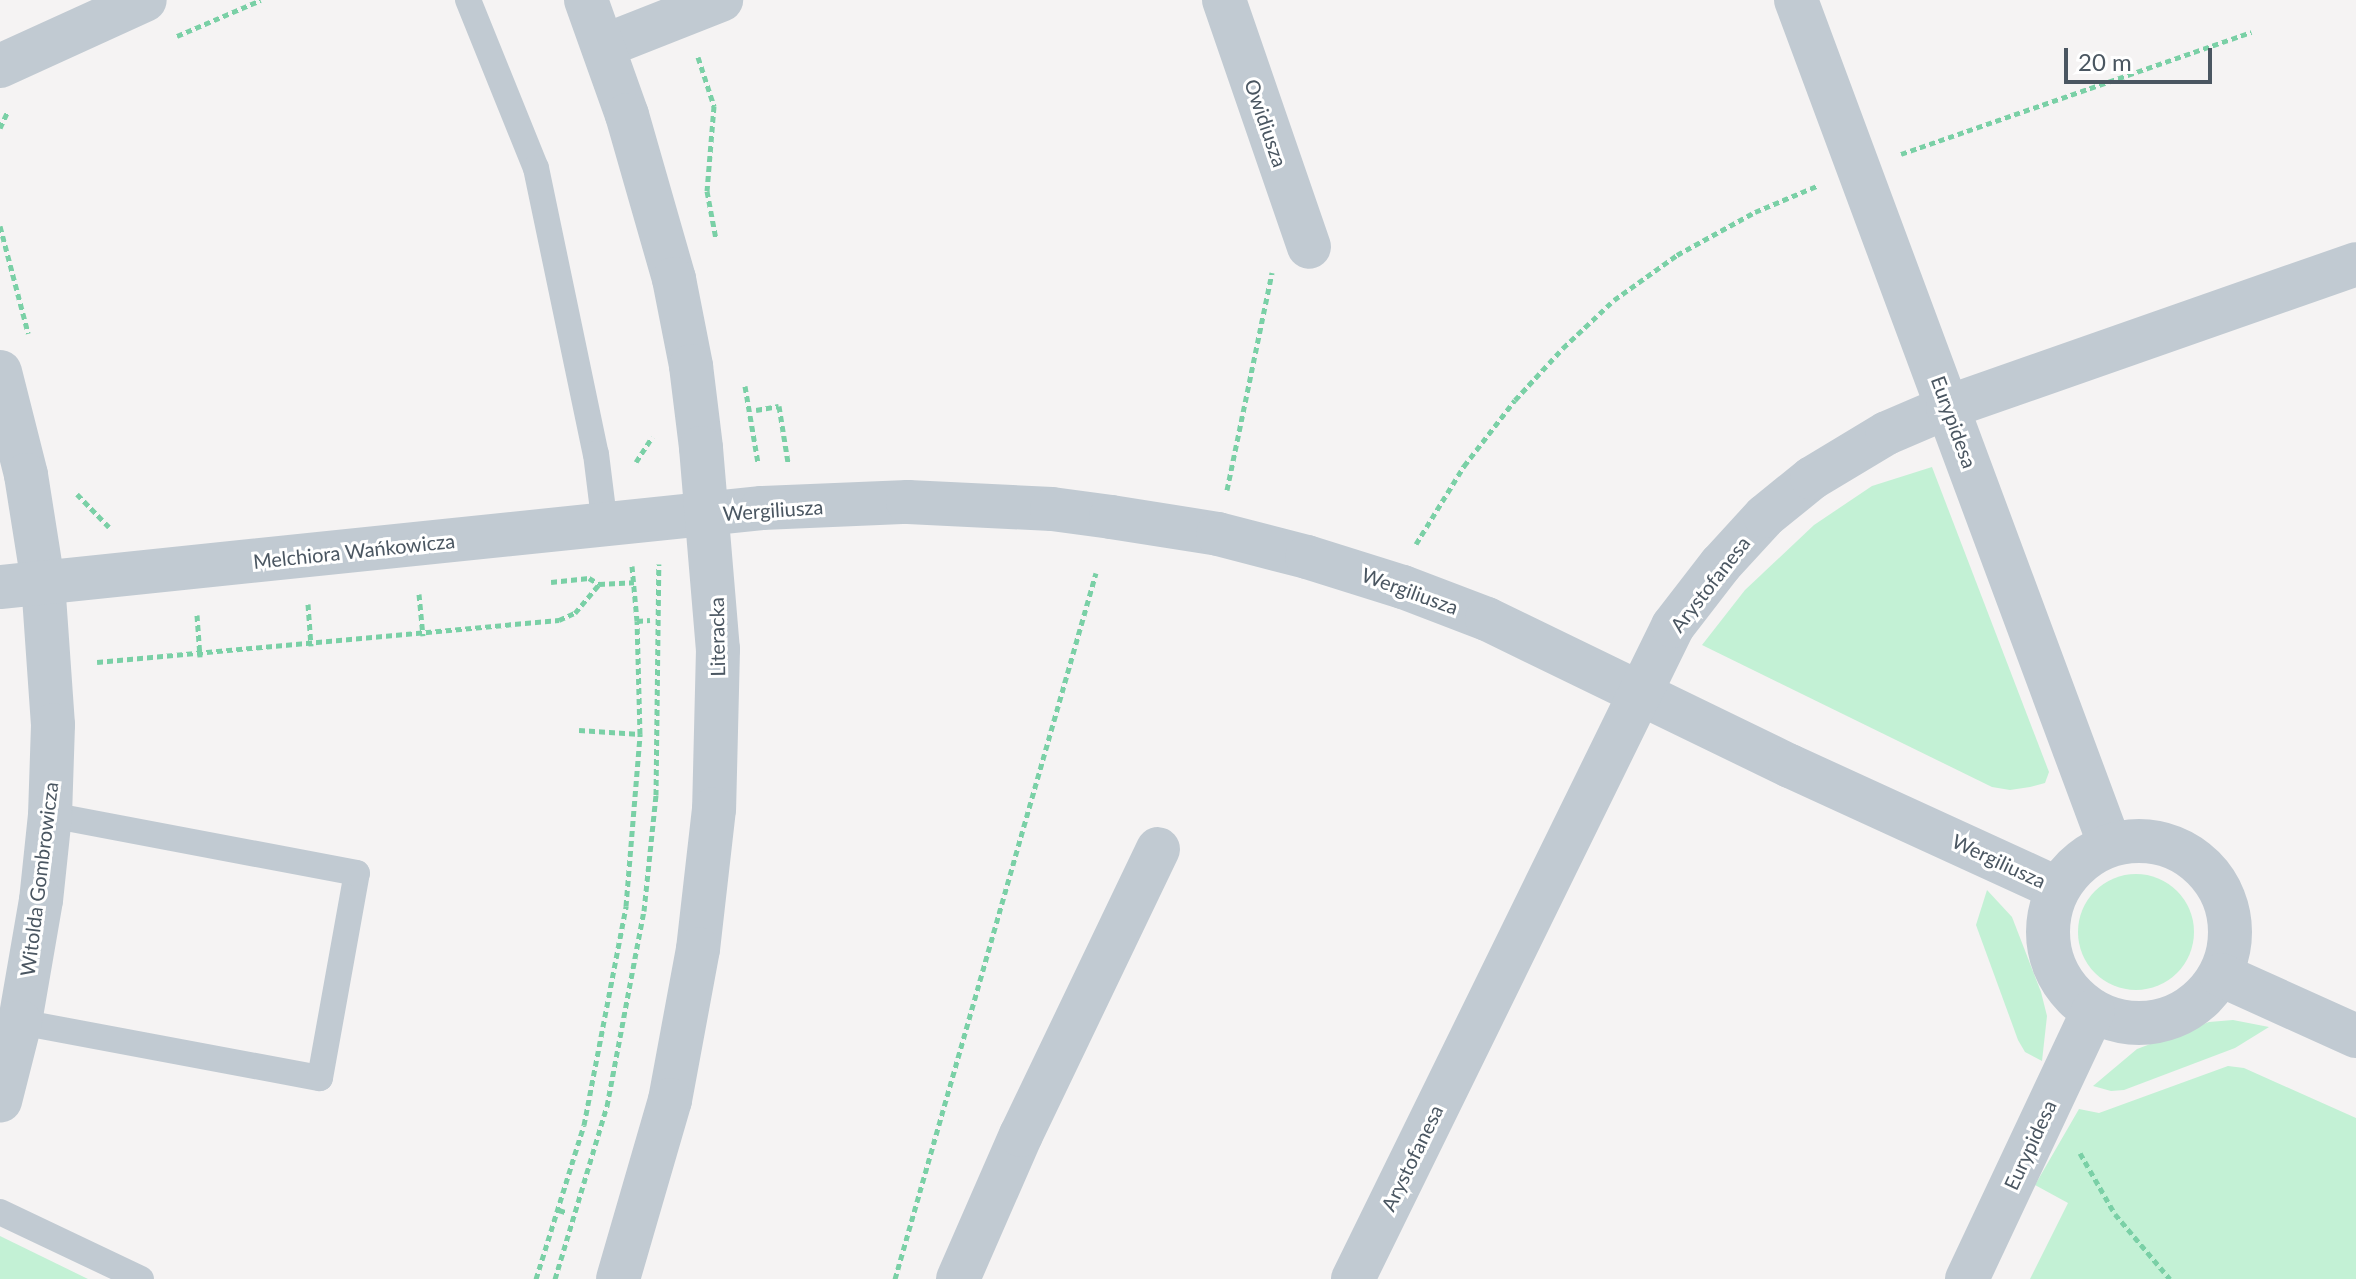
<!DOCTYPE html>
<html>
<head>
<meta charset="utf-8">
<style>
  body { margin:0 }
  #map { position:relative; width:2356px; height:1279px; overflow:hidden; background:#f5f3f3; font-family:Lato,sans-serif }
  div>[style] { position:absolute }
  .green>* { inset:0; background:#c3f1d5 }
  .round { border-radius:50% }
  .path>* { height:5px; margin-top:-2.5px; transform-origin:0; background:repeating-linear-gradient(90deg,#7ad0a6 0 6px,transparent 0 10px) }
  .service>* { height:26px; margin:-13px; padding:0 13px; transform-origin:13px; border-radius:13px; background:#c1cad2 }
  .minor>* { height:44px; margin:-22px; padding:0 22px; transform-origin:22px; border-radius:22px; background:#c1cad2 }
  .minor>.ring { margin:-22px; padding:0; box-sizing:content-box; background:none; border:44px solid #c1cad2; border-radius:50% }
  .tertiary>* { height:44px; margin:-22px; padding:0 22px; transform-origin:22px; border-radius:22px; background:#c1cad2 }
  span { translate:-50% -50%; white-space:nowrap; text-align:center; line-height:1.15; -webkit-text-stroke:6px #fff; paint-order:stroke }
  .street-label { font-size:20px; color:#4a5661 }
  .scale { position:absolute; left:2064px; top:48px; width:148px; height:36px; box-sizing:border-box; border:4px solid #4a5661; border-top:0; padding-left:10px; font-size:24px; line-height:28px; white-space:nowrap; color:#4a5661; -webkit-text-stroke:6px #fff; paint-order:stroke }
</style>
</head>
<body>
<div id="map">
  <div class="green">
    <div style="clip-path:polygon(1932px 467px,2049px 772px,2045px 783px,2030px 787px,2010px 790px,1992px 787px,1702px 645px,1745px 590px,1814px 525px,1872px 486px)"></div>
    <div class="round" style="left:2078px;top:874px;width:116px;height:116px"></div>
    <div style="clip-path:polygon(1987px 890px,2012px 917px,2041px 992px,2047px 1016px,2042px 1061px,2025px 1052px,2018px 1040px,1976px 925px)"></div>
    <div style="clip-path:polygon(2233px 1020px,2269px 1027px,2235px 1048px,2124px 1090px,2111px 1091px,2093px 1086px,2137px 1049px,2209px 1022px)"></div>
    <div style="clip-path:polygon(2228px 1066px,2244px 1068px,2356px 1118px,2356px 1279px,2030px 1279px,2068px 1203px,2035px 1185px,2079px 1109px,2099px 1113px)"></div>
    <div style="clip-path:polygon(0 1236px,88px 1279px,0 1279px)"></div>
  </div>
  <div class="path">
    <div style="left:177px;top:36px;width:91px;rotate:-23.2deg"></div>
    <div style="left:698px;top:57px;width:52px;rotate:71.9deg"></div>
    <div style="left:714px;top:106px;width:85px;rotate:94.7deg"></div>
    <div style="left:707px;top:191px;width:49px;rotate:79.4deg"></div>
    <div style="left:0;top:128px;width:19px;rotate:-65deg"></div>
    <div style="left:1901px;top:154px;width:371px;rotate:-19.2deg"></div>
    <div style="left:0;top:226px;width:111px;rotate:75.3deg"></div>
    <div style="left:745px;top:386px;width:78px;rotate:80.4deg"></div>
    <div style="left:756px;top:410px;width:23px;rotate:-10deg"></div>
    <div style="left:779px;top:406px;width:57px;rotate:80.9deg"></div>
    <div style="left:636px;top:462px;width:30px;rotate:-57deg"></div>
    <div style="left:1227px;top:490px;width:222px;rotate:-78.3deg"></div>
    <div style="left:77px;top:494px;width:46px;rotate:45.9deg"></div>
    <div style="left:1416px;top:544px;width:92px;rotate:-58.4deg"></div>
    <div style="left:1464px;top:466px;width:83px;rotate:-52.3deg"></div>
    <div style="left:1515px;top:400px;width:71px;rotate:-47.3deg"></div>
    <div style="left:1563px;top:348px;width:70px;rotate:-43.3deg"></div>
    <div style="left:1614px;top:300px;width:77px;rotate:-35.5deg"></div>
    <div style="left:1677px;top:255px;width:89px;rotate:-28.9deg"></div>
    <div style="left:1755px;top:212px;width:67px;rotate:-22.8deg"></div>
    <div style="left:632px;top:566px;width:55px;rotate:84.8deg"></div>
    <div style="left:637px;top:621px;width:13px;rotate:-4deg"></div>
    <div style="left:551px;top:582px;width:38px;rotate:-6deg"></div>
    <div style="left:589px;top:578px;width:12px;rotate:31deg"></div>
    <div style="left:599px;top:584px;width:35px;rotate:-3deg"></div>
    <div style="left:419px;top:594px;width:42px;rotate:84.6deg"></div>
    <div style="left:308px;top:604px;width:42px;rotate:85.9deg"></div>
    <div style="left:197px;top:615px;width:42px;rotate:85.9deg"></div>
    <div style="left:97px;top:662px;width:464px;rotate:-5.2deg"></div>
    <div style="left:559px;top:620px;width:17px;rotate:-24deg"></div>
    <div style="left:575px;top:613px;width:38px;rotate:-50deg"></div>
    <div style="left:579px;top:730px;width:61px;rotate:3.8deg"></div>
    <div style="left:2080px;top:1153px;width:70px;rotate:60.2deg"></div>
    <div style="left:2115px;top:1214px;width:85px;rotate:49.8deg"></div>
    <div style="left:559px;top:1210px;width:9px;rotate:18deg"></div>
    <div style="left:536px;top:1279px;width:161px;rotate:-72.7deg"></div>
    <div style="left:584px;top:1125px;width:223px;rotate:-79.1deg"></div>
    <div style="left:626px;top:906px;width:173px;rotate:-85.3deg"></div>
    <div style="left:640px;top:734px;width:113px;rotate:-91.5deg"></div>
    <div style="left:555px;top:1279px;width:181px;rotate:-73.3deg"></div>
    <div style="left:607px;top:1106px;width:198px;rotate:-79.3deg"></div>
    <div style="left:644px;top:911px;width:117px;rotate:-84.1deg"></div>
    <div style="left:656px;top:795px;width:231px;rotate:-89.3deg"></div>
    <div style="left:895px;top:1279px;width:734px;rotate:-74.11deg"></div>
  </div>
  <div class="service">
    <div style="left:468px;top:0;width:181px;rotate:68deg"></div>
    <div style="left:536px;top:168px;width:292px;rotate:78.2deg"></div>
    <div style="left:596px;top:454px;width:73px;rotate:82.9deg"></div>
    <div style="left:20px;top:1022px;width:305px;rotate:10.6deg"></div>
    <div style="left:320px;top:1078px;width:208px;rotate:-79.8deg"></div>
    <div style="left:357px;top:873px;width:312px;rotate:-169.3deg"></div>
    <div style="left:0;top:1212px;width:156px;rotate:25.4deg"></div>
  </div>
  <div class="minor">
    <div style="left:1224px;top:0;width:261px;rotate:71deg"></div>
    <div style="left:1796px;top:0;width:901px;rotate:69.62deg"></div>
    <div style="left:604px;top:46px;width:126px;rotate:-21.5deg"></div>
    <div style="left:0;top:66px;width:159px;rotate:-24.5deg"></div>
    <div style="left:0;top:372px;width:106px;rotate:75.8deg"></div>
    <div style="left:26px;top:475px;width:108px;rotate:81deg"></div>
    <div style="left:43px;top:582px;width:143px;rotate:86deg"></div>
    <div style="left:53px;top:725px;width:90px;rotate:91.9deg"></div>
    <div style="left:50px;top:815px;width:85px;rotate:96deg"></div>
    <div style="left:41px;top:900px;width:124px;rotate:99.8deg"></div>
    <div style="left:20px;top:1022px;width:81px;rotate:104.2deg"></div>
    <div style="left:0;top:587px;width:766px;rotate:-5.92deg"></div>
    <div style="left:762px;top:508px;width:146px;rotate:-2.4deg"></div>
    <div style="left:908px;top:502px;width:144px;rotate:2.8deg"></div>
    <div style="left:1052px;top:509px;width:60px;rotate:7.7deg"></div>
    <div style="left:1111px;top:517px;width:108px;rotate:9deg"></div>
    <div style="left:1218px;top:534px;width:92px;rotate:14.5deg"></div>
    <div style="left:1307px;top:557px;width:101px;rotate:17.4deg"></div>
    <div style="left:1403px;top:587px;width:90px;rotate:20.9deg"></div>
    <div style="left:1487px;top:619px;width:337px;rotate:25.9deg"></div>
    <div style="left:1790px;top:766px;width:294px;rotate:24.6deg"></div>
    <div class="ring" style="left:2048px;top:841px;width:138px;height:138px"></div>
    <div style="left:2221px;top:975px;width:148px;rotate:24.3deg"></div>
    <div style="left:958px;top:1279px;width:157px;rotate:-66.4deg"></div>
    <div style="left:1021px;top:1135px;width:317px;rotate:-64.4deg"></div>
    <div style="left:1353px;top:1279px;width:727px;rotate:-63.89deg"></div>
    <div style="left:1673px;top:626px;width:78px;rotate:-52.3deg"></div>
    <div style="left:1721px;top:564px;width:65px;rotate:-47.5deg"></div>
    <div style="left:1765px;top:516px;width:60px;rotate:-39deg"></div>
    <div style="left:1812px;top:478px;width:87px;rotate:-31deg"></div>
    <div style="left:1887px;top:433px;width:66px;rotate:-23.1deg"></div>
    <div style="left:1948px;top:407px;width:432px;rotate:-19.3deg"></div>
    <div style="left:1967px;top:1279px;width:296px;rotate:-64.8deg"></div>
  </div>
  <div class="tertiary">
    <div style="left:586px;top:0;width:122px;rotate:70.4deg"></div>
    <div style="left:627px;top:115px;width:171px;rotate:74deg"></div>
    <div style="left:674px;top:279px;width:89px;rotate:78.9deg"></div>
    <div style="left:691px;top:366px;width:83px;rotate:83deg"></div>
    <div style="left:701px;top:448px;width:202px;rotate:85.2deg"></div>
    <div style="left:718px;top:649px;width:160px;rotate:91.4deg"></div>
    <div style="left:714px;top:809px;width:141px;rotate:96.5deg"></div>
    <div style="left:698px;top:949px;width:154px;rotate:100.5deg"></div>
    <div style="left:670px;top:1100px;width:186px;rotate:106.2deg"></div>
  </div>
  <div class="street-label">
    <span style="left:1266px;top:123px;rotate:71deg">Owidiusza</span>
    <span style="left:1954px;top:422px;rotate:70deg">Eurypidesa</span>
    <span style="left:773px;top:510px;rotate:-4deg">Wergiliusza</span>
    <span style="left:354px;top:551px;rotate:-6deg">Melchiora Wańkowicza</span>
    <span style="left:1710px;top:584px;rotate:-52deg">Arystofanesa</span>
    <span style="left:1410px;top:591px;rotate:20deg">Wergiliusza</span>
    <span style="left:717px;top:637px;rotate:-91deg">Literacka</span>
    <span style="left:1999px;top:861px;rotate:25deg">Wergiliusza</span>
    <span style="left:39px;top:879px;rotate:-83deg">Witolda Gombrowicza</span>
    <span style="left:2030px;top:1145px;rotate:-65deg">Eurypidesa</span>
    <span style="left:1412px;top:1158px;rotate:-64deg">Arystofanesa</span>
  </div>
  <div class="scale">20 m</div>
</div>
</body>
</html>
